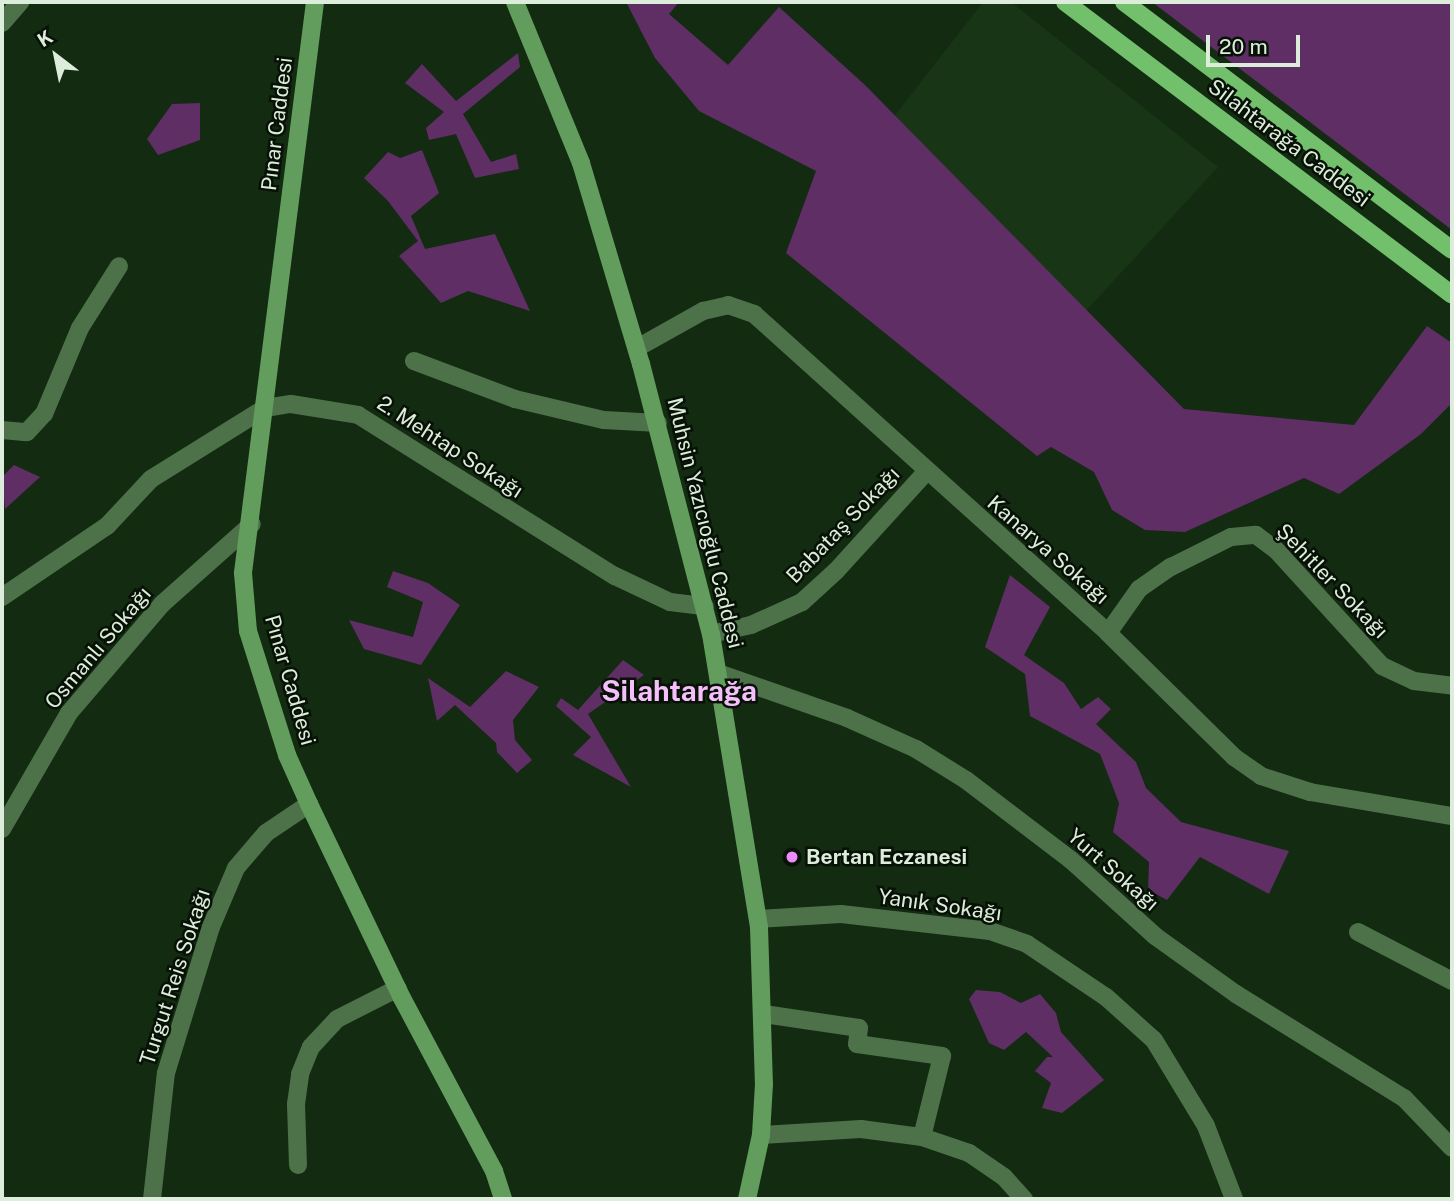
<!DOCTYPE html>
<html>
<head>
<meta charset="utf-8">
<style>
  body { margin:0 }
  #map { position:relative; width:1454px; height:1201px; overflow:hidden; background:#122b11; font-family:"Public Sans",sans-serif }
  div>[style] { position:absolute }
  .built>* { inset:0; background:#183616 }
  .green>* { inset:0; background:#5e2e65 }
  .street>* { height:18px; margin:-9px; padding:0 9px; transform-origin:9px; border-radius:9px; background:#4d724a }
  .secondary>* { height:18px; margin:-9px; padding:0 9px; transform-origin:9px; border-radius:9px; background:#629d5e }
  .primary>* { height:18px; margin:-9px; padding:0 9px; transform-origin:9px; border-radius:9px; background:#72bf6c }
  .dots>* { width:19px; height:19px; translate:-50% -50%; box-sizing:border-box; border:4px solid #071106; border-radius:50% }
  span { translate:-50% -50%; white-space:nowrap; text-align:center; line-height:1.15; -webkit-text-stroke:5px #071106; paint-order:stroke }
  .street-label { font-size:21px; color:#ddeddb }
  .poi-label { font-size:21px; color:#ddeddb; font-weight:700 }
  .left { translate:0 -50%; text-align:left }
  .district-label { font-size:28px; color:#f5bffc; font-weight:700 }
  .frame { position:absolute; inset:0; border:4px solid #ddeddb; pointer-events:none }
  .north { position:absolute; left:21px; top:21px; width:70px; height:70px; -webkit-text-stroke:5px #071106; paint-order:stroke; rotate:328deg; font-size:19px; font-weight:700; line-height:28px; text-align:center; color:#ddeddb }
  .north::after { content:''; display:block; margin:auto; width:24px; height:32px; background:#ddeddb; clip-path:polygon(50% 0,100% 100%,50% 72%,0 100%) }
  .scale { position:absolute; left:1206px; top:35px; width:94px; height:32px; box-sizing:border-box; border:4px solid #ddeddb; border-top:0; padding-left:9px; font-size:21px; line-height:24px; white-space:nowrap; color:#ddeddb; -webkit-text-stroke:5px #071106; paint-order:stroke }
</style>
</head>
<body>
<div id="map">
  <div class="built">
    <div style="clip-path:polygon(983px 2px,1011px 2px,1218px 167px,1085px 312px,892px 119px)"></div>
  </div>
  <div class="green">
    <div style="clip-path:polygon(626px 2px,679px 2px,669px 14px,728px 65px,779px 7px,865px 85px,1184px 409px,1354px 425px,1427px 326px,1452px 343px,1452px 403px,1421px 434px,1339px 494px,1304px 478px,1185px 532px,1145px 530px,1112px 510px,1094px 472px,1051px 447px,1037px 456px,786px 253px,816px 171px,699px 111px,655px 58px)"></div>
    <div style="clip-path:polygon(1152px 2px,1452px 2px,1452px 230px,1369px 167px)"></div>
    <div style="clip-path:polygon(518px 53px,520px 67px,463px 114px,491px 162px,516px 154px,519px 169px,475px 178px,456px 134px,429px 140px,426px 128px,444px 112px,405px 83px,422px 64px,456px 101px)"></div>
    <div style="clip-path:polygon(200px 103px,200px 140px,158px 155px,147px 139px,172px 104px)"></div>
    <div style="clip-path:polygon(422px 150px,439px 193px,411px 216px,425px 249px,495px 234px,530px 311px,468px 291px,441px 303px,399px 256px,418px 241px,388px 201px,364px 178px,388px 152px,400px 158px)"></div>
    <div style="clip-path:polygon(14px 465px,40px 477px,5px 509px,2px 477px)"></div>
    <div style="clip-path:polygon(393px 571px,428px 583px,460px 605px,421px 665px,364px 649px,349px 620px,413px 637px,423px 602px,387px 587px)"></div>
    <div style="clip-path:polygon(1010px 575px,1050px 607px,1024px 655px,1064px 683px,1081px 709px,1098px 697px,1111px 709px,1096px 724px,1136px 762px,1146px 788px,1181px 822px,1289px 851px,1269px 894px,1200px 857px,1167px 900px,1148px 890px,1149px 862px,1113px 832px,1119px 803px,1100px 754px,1030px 716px,1025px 674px,985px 647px)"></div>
    <div style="clip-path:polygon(623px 660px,644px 675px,588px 714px,631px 787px,573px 755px,591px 737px,556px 706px,561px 698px,578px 710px)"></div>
    <div style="clip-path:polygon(506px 671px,539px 687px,513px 720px,515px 740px,532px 760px,517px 773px,497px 752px,496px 743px,455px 705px,437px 721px,428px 678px,470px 707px)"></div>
    <div style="clip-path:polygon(976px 990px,1000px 992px,1021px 1003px,1040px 994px,1056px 1013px,1061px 1032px,1104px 1080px,1062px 1113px,1042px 1108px,1051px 1083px,1035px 1071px,1047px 1057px,1053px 1057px,1026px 1032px,1004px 1050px,989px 1043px,969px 999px)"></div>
  </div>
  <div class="street">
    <div style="left:2px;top:23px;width:28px;rotate:-49deg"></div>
    <div style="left:637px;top:348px;width:76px;rotate:-29.3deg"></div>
    <div style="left:703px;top:311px;width:26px;rotate:-13deg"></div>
    <div style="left:728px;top:305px;width:28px;rotate:19deg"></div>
    <div style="left:754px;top:314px;width:477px;rotate:42deg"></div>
    <div style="left:1108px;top:633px;width:177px;rotate:44.5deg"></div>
    <div style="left:1234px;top:757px;width:33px;rotate:35deg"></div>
    <div style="left:1261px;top:776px;width:52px;rotate:18.1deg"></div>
    <div style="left:1310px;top:792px;width:144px;rotate:9.6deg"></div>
    <div style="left:414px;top:361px;width:108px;rotate:20.6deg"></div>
    <div style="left:515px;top:399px;width:91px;rotate:13.3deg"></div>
    <div style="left:604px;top:420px;width:54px;rotate:3.2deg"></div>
    <div style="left:2px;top:430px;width:25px;rotate:5deg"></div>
    <div style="left:27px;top:432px;width:25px;rotate:-47deg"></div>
    <div style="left:44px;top:414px;width:93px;rotate:-67.3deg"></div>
    <div style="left:80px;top:328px;width:73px;rotate:-57.8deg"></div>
    <div style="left:2px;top:597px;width:127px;rotate:-34.1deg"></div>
    <div style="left:107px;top:526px;width:64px;rotate:-46.9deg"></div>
    <div style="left:151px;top:479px;width:134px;rotate:-31.9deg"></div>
    <div style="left:265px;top:408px;width:26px;rotate:-9deg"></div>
    <div style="left:291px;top:404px;width:68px;rotate:9.3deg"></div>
    <div style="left:358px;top:415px;width:303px;rotate:32.1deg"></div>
    <div style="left:615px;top:576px;width:61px;rotate:25.3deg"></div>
    <div style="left:670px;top:602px;width:35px;rotate:7deg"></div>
    <div style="left:1108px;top:633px;width:54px;rotate:-54.8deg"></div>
    <div style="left:1139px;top:589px;width:39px;rotate:-35deg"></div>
    <div style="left:1171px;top:567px;width:67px;rotate:-26.6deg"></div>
    <div style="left:1231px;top:537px;width:25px;rotate:-5deg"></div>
    <div style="left:1256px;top:535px;width:26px;rotate:37deg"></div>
    <div style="left:1277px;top:551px;width:156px;rotate:47.6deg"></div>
    <div style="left:1382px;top:666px;width:35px;rotate:25deg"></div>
    <div style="left:1414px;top:681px;width:38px;rotate:7deg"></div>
    <div style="left:711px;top:634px;width:41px;rotate:-12.7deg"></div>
    <div style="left:751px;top:625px;width:56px;rotate:-24.3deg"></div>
    <div style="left:802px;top:602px;width:46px;rotate:-42.4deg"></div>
    <div style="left:836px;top:571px;width:134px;rotate:-47.7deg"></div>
    <div style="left:718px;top:673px;width:137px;rotate:19.2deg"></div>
    <div style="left:847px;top:718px;width:76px;rotate:24.2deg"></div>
    <div style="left:916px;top:749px;width:59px;rotate:31.8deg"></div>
    <div style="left:966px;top:780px;width:132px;rotate:37.3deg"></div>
    <div style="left:1071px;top:860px;width:113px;rotate:42.1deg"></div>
    <div style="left:1155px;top:936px;width:100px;rotate:35.6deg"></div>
    <div style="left:1236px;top:994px;width:198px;rotate:31.8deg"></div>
    <div style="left:1404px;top:1098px;width:69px;rotate:46.2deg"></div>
    <div style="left:2px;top:829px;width:134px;rotate:-60deg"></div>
    <div style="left:69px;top:713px;width:143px;rotate:-49.5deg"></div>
    <div style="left:162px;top:604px;width:120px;rotate:-41.6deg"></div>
    <div style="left:758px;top:919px;width:83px;rotate:-3.4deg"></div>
    <div style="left:841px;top:914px;width:150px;rotate:6.5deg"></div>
    <div style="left:990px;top:931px;width:39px;rotate:19deg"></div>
    <div style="left:1027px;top:944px;width:95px;rotate:33.9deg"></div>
    <div style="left:1106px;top:997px;width:64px;rotate:41.9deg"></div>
    <div style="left:1154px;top:1040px;width:100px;rotate:58.8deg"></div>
    <div style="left:1206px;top:1126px;width:78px;rotate:69deg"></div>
    <div style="left:1358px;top:932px;width:106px;rotate:27.5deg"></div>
    <div style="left:764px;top:1014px;width:96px;rotate:8.4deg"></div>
    <div style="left:859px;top:1028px;width:16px;rotate:97deg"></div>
    <div style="left:857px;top:1044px;width:86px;rotate:8deg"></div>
    <div style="left:942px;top:1056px;width:83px;rotate:103.9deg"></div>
    <div style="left:761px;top:1135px;width:100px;rotate:-3.4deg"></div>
    <div style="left:861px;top:1129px;width:62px;rotate:7.5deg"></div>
    <div style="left:922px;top:1137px;width:50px;rotate:18.8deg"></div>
    <div style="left:969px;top:1153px;width:42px;rotate:34.4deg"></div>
    <div style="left:1004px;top:1177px;width:30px;rotate:48deg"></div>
    <div style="left:298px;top:1165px;width:61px;rotate:-91.9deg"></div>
    <div style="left:296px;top:1104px;width:30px;rotate:-82deg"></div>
    <div style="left:300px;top:1074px;width:29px;rotate:-68deg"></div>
    <div style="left:311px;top:1047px;width:38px;rotate:-47deg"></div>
    <div style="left:337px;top:1019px;width:68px;rotate:-26.9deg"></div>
    <div style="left:152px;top:1199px;width:127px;rotate:-83.7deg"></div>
    <div style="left:166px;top:1073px;width:153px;rotate:-72.9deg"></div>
    <div style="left:211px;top:927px;width:64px;rotate:-67deg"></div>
    <div style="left:236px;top:868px;width:46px;rotate:-49.4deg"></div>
    <div style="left:266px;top:833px;width:52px;rotate:-34deg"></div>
  </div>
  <div class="secondary">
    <div style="left:315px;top:2px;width:576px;rotate:97.19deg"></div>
    <div style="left:243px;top:573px;width:58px;rotate:85.1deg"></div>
    <div style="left:248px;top:631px;width:130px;rotate:72.5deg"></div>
    <div style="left:287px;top:755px;width:54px;rotate:65.8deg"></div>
    <div style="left:309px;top:804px;width:215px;rotate:64.4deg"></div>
    <div style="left:402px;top:998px;width:196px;rotate:62deg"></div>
    <div style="left:494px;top:1171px;width:29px;rotate:72deg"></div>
    <div style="left:515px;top:2px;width:174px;rotate:67.7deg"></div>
    <div style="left:581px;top:163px;width:210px;rotate:73.4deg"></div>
    <div style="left:641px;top:364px;width:279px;rotate:75.5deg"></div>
    <div style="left:711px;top:634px;width:297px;rotate:80.7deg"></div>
    <div style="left:759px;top:927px;width:157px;rotate:88.2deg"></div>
    <div style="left:764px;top:1084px;width:51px;rotate:93.4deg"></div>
    <div style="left:761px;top:1135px;width:66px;rotate:102.3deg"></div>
  </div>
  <div class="primary">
    <div style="left:1065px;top:2px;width:485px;rotate:37.1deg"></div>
    <div style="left:1124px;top:2px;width:411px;rotate:37.1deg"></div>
  </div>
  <div class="dots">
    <div style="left:792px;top:857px;background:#ec8cfa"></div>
  </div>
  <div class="street-label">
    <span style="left:277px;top:124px;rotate:-83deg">Pınar Caddesi</span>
    <span style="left:1289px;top:143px;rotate:37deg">Silahtarağa Caddesi</span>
    <span style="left:450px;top:447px;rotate:33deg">2. Mehtap Sokağı</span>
    <span style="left:705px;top:523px;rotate:76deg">Muhsin Yazıcıoğlu Caddesi</span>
    <span style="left:843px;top:525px;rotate:-46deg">Babataş Sokağı</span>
    <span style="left:1048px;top:550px;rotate:41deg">Kanarya Sokağı</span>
    <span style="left:1332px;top:581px;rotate:46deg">Şehitler Sokağı</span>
    <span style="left:98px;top:648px;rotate:-50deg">Osmanlı Sokağı</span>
    <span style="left:290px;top:680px;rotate:74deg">Pınar Caddesi</span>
    <span style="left:1113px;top:870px;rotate:41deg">Yurt Sokağı</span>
    <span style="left:940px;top:905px;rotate:8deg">Yanık Sokağı</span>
    <span style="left:175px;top:977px;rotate:-72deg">Turgut Reis Sokağı</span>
  </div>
  <div class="poi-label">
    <span class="left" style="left:806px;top:857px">Bertan Eczanesi</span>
  </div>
  <div class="district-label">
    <span style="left:679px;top:691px">Silahtarağa</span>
  </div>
  <div class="frame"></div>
  <div class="north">K</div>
  <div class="scale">20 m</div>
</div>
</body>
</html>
